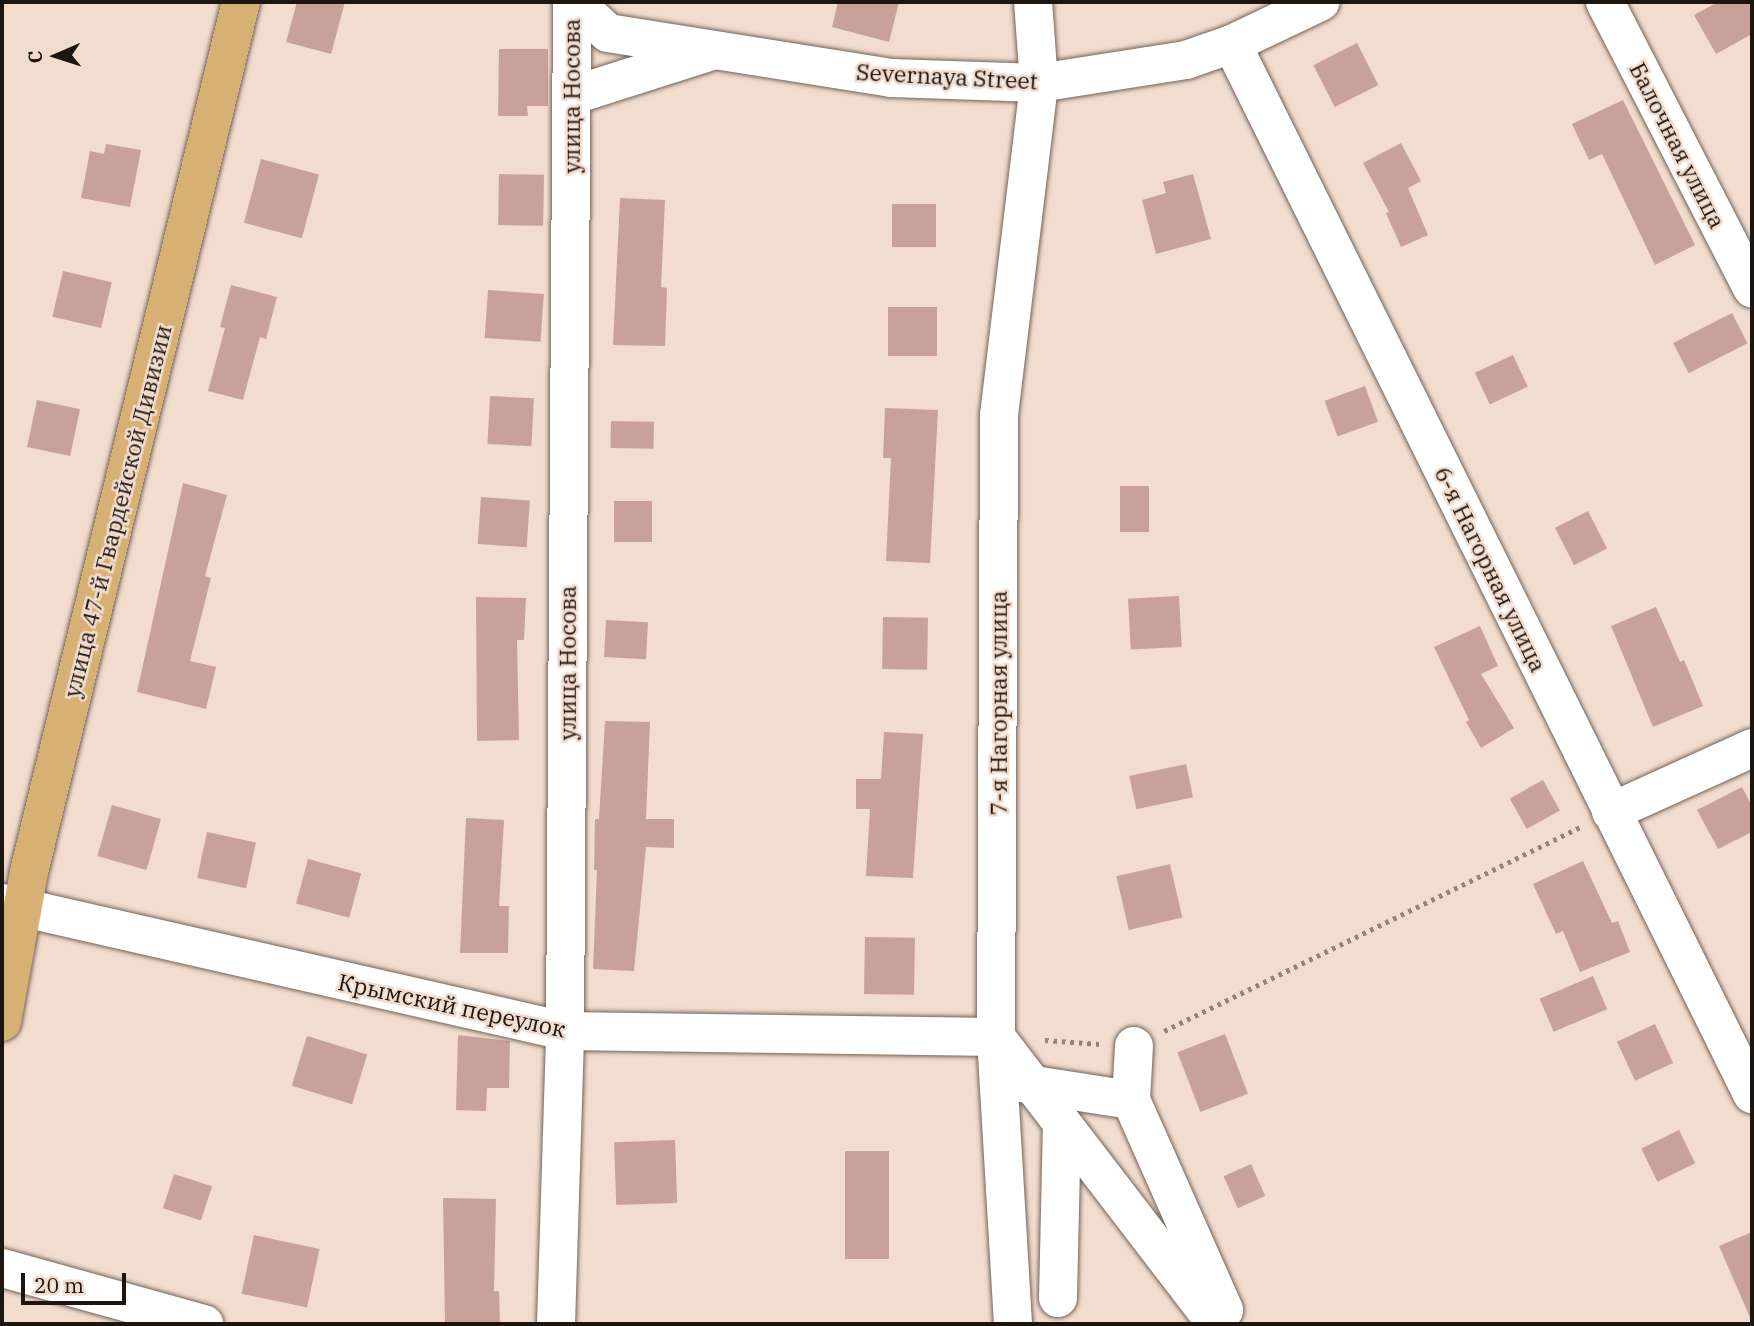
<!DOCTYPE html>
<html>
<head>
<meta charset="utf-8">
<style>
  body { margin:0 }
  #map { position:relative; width:1754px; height:1326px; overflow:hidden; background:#f1dcce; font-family:"IBM Plex Serif",serif }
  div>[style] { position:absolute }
  .building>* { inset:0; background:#c8a299; transform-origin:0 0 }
  .path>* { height:4.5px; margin-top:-2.25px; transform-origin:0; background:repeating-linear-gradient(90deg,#92847a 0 3.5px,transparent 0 8.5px) }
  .roads { filter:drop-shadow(0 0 2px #756356) drop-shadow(0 0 2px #756356) }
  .minor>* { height:38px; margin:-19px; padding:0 19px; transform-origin:19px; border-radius:19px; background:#fff }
  .major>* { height:38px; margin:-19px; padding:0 19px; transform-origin:19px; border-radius:19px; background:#d7b173 }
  span { translate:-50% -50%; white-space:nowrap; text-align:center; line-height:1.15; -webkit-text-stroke:5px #f1dcce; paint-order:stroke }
  .street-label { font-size:23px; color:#1c1510 }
  .frame { position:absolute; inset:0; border:4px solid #1c1510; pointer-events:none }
  .north { position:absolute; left:21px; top:21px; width:70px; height:70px; -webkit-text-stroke:5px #f1dcce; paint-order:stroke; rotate:267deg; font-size:19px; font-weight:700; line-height:28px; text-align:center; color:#1c1510 }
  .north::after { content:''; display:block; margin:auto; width:24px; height:32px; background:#1c1510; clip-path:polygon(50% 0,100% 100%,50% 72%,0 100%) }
  .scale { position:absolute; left:21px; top:1273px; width:105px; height:32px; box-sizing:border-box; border:4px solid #1c1510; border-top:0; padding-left:9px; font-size:21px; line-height:24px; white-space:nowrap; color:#1c1510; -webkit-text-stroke:5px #f1dcce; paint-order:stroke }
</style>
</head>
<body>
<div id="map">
  <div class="building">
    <div style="clip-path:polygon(297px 2px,345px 2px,331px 54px,286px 42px)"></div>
    <div style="clip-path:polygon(838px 2px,899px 2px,889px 42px,832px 27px)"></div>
    <div style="clip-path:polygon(1718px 2px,1752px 2px,1752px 34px,1716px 54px,1694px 15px)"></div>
    <div style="left:1357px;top:43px;width:47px;height:49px;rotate:63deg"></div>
    <div style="clip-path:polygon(499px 49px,548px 49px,548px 106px,527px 106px,528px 116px,498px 116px)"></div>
    <div style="clip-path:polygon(1623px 100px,1695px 245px,1655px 265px,1602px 154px,1589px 160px,1572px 124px)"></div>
    <div style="clip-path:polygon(1401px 143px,1421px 181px,1408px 188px,1428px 235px,1401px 247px,1386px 213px,1389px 212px,1363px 163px)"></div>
    <div style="clip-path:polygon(106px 144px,141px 150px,130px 207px,81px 198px,90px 151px,104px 154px)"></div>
    <div style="left:261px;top:159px;width:60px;height:66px;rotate:15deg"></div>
    <div style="left:499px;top:174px;width:45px;height:51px;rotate:1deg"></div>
    <div style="clip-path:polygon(1193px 174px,1211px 239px,1156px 254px,1142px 200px,1166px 193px,1163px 182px)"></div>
    <div style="clip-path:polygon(620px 198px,665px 200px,661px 287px,667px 288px,665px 346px,613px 345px)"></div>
    <div style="left:892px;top:204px;width:44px;height:43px"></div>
    <div style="left:63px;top:271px;width:50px;height:47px;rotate:13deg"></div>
    <div style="clip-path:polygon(231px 285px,277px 297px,266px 339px,260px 337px,243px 400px,208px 391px,225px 328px,220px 327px)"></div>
    <div style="left:488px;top:290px;width:56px;height:48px;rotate:4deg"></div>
    <div style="left:888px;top:307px;width:49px;height:49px"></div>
    <div style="left:1732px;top:313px;width:34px;height:66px;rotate:63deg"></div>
    <div style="left:1513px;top:355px;width:35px;height:42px;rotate:65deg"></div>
    <div style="left:1365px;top:386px;width:38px;height:43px;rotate:70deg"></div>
    <div style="left:490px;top:396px;width:44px;height:48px;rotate:3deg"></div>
    <div style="left:37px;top:400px;width:44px;height:48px;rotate:12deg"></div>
    <div style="clip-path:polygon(885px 408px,938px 410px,930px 563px,886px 561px,891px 458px,883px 458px)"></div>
    <div style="left:611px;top:421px;width:43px;height:27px;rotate:1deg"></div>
    <div style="clip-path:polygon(183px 483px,227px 495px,205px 576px,211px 578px,190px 661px,216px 667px,206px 709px,137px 692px)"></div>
    <div style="left:1120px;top:486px;width:29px;height:46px"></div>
    <div style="left:481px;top:497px;width:49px;height:47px;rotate:4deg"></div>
    <div style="left:614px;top:501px;width:38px;height:41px"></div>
    <div style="left:1588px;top:511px;width:42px;height:37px;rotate:63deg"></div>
    <div style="left:1179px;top:596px;width:51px;height:51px;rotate:87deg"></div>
    <div style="clip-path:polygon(476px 597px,526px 598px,524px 640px,517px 640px,519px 740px,477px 741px)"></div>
    <div style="clip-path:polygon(1656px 607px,1680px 662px,1684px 660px,1703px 706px,1653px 727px,1611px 626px)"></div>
    <div style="left:883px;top:617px;width:45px;height:52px;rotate:1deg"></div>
    <div style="left:606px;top:620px;width:42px;height:37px;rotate:3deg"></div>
    <div style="clip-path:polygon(1480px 626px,1498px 666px,1481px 674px,1514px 728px,1481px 748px,1466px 722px,1469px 720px,1434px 647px)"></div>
    <div style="clip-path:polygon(605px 721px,650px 722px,646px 819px,674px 819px,674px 848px,646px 847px,634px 971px,593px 969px,597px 870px,594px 870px,595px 819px,599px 819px)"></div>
    <div style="clip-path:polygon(884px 732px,923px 734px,913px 878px,866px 876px,870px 809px,856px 809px,856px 779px,881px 779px)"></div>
    <div style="left:1186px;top:764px;width:34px;height:58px;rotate:78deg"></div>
    <div style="left:1543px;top:780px;width:35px;height:38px;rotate:61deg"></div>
    <div style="clip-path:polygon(1742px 787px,1752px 806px,1752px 832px,1718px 849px,1697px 810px)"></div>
    <div style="left:112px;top:805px;width:51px;height:53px;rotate:16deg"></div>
    <div style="clip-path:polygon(466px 818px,504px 820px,499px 906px,509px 906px,508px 953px,460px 953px)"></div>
    <div style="left:207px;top:832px;width:50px;height:47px;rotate:12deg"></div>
    <div style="left:308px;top:859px;width:55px;height:46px;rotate:15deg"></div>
    <div style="clip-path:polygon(1583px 861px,1612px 923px,1618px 921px,1630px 952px,1580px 972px,1563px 931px,1556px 934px,1533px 884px)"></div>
    <div style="left:1170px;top:864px;width:55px;height:55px;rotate:77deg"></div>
    <div style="left:865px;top:937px;width:50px;height:57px;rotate:1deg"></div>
    <div style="left:1593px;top:976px;width:36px;height:58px;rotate:67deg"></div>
    <div style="left:1655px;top:1024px;width:43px;height:42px;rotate:65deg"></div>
    <div style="left:1225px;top:1034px;width:64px;height:51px;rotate:69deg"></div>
    <div style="clip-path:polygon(458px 1035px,510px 1041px,509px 1088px,487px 1088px,486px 1111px,456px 1110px)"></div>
    <div style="left:307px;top:1036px;width:63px;height:52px;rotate:17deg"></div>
    <div style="left:1679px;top:1130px;width:37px;height:42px;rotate:64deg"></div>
    <div style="left:675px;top:1140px;width:63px;height:61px;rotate:88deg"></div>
    <div style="left:845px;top:1151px;width:44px;height:108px"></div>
    <div style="left:1251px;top:1164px;width:35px;height:30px;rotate:66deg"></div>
    <div style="left:174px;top:1174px;width:40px;height:36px;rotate:18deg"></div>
    <div style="clip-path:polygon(443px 1198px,496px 1199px,494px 1291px,499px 1291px,500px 1324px,445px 1324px)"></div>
    <div style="clip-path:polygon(1752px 1232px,1752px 1322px,1719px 1246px)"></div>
    <div style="left:254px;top:1235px;width:67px;height:60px;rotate:12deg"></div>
  </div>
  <div class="path">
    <div style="left:1164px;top:1031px;width:464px;rotate:-26.1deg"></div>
    <div style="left:1045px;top:1040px;width:55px;rotate:4.2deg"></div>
  </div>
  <div class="roads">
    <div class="minor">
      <div style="left:575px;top:2px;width:45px;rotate:43.2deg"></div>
      <div style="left:608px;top:33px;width:287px;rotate:9deg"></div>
      <div style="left:891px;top:78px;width:148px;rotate:1.9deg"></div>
      <div style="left:1039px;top:83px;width:149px;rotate:-8.9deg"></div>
      <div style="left:1186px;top:60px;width:49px;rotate:-19.2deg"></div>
      <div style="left:1232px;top:44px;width:98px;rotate:-25.5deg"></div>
      <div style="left:1605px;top:2px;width:322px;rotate:62.8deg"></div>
      <div style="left:1232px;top:44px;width:1172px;rotate:63.65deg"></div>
      <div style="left:571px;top:96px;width:145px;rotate:-17.7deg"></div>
      <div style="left:1611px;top:812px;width:155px;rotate:-24.4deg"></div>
      <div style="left:2px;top:903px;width:577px;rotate:12.81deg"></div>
      <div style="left:565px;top:1031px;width:431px;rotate:0.8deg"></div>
      <div style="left:996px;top:1037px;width:362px;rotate:52.5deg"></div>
      <div style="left:1134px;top:1046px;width:54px;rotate:93.2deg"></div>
      <div style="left:1131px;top:1100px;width:230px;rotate:66.1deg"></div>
      <div style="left:1021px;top:1083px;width:111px;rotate:8.8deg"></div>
      <div style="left:2px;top:1268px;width:210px;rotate:15.5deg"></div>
      <div style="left:1058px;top:1298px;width:175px;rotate:-88.7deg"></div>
      <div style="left:556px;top:1324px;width:293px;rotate:-88.2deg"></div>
      <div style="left:565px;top:1031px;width:1029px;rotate:-89.61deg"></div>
      <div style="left:1013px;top:1324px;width:288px;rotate:-93.4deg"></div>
      <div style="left:996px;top:1037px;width:622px;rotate:-89.72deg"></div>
      <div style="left:999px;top:415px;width:334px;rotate:-83.1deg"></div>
      <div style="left:1039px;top:83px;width:81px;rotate:-94.2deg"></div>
    </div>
    <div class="major">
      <div style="left:2px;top:1022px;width:152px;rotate:-79.8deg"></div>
      <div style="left:29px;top:872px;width:895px;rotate:-76.31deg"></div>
    </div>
  </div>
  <div class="street-label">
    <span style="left:947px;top:76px;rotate:3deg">Severnaya Street</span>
    <span style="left:571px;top:96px;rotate:-90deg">улица Носова</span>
    <span style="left:1678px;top:145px;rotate:63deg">Балочная улица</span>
    <span style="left:117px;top:511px;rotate:-76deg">улица 47-й Гвардейской Дивизии</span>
    <span style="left:1491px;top:569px;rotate:64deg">6-я Нагорная улица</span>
    <span style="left:567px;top:663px;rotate:-90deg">улица Носова</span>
    <span style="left:998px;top:703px;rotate:-90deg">7-я Нагорная улица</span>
    <span style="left:452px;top:1005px;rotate:12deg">Крымский переулок</span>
  </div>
  <div class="frame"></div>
  <div class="north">С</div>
  <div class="scale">20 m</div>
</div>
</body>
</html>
